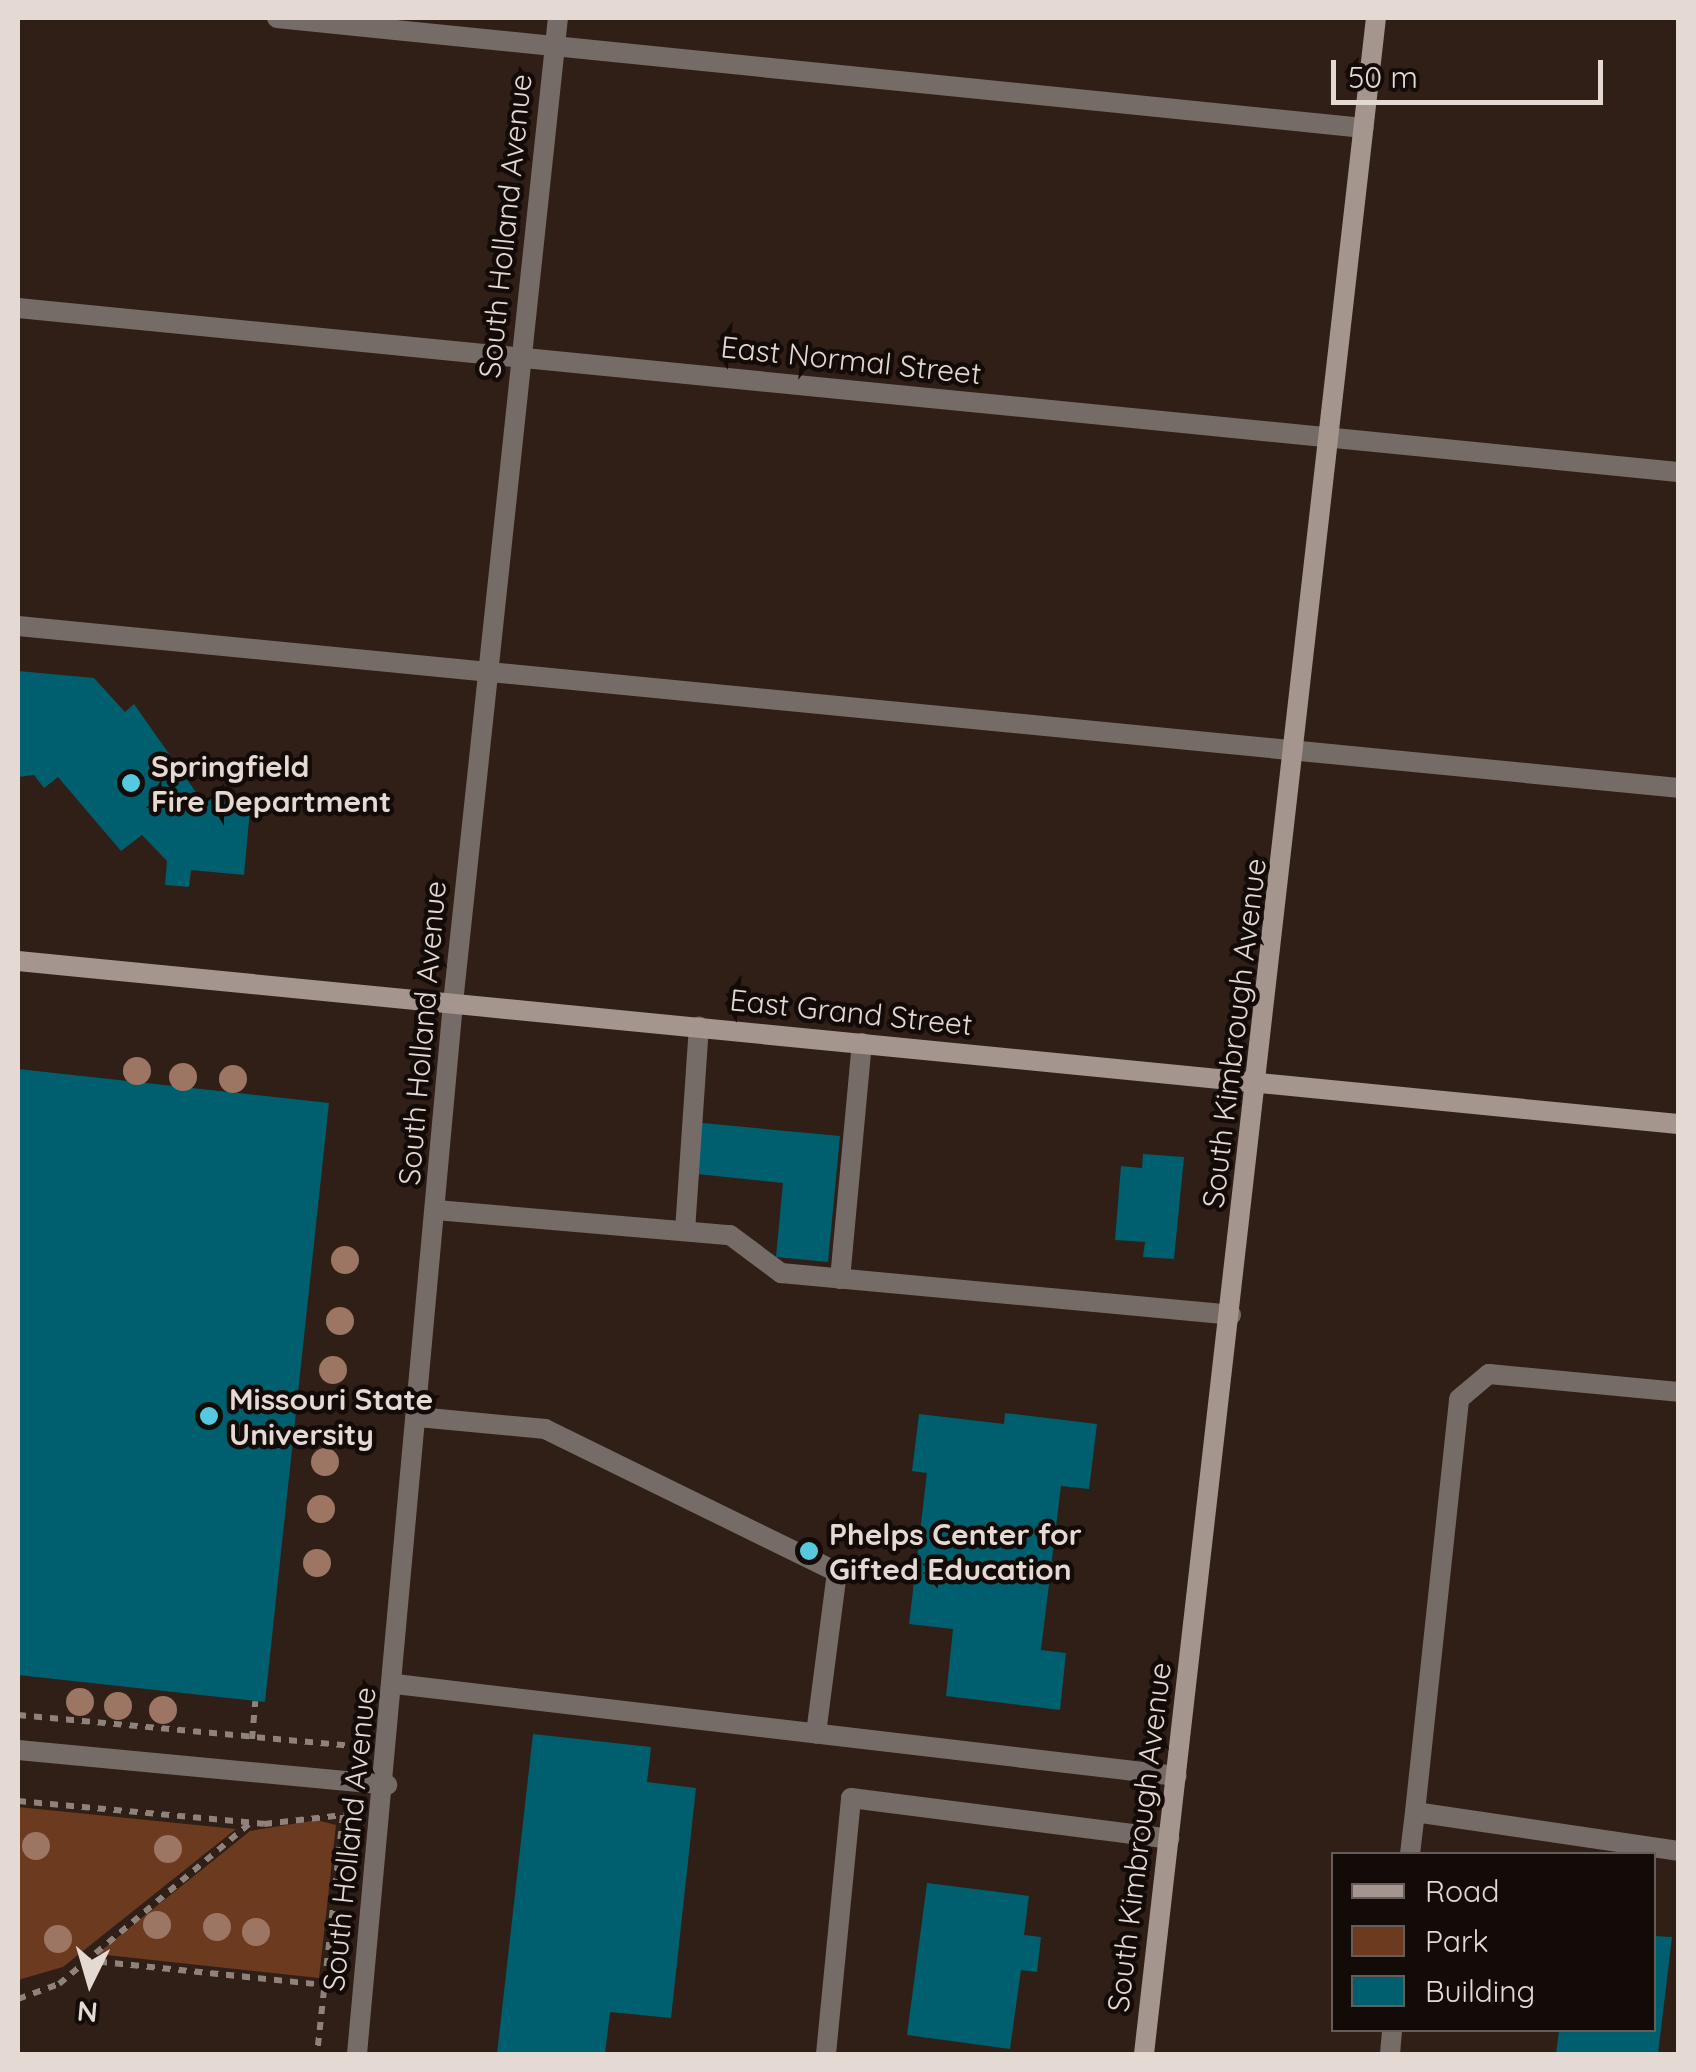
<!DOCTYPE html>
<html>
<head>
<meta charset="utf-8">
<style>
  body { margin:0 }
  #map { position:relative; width:1696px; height:2072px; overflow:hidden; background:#2f1f16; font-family:Quicksand,sans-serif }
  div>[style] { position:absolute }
  .green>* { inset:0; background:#6c3a1e }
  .building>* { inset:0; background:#005f6e }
  .path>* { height:6px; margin-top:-3px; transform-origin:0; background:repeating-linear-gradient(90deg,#8f827a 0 8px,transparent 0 16px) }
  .service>* { height:20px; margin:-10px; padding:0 10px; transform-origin:10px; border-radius:10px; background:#756c67 }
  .minor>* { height:20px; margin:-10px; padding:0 10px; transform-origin:10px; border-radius:10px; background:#756c67 }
  .secondary>* { height:20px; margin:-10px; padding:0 10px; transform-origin:10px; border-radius:10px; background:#a4958e }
  .trees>* { width:28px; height:28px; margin:-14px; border-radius:50%; background:#9c7662 }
  .dots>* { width:28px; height:28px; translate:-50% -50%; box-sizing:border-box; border:5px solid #120b07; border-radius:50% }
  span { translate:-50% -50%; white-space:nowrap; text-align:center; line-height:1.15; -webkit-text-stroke:9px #120b07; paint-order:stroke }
  .street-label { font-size:30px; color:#e4d9d3 }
  .poi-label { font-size:30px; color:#e4d9d3; font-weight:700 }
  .left { translate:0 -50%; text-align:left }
  .frame { position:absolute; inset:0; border:20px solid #e4d9d3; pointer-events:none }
  .legend { position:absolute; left:1331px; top:1852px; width:325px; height:180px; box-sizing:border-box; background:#120b07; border:2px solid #665d59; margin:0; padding:12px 18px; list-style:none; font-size:30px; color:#e4d9d3 }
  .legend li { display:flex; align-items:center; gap:20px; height:50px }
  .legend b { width:50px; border:2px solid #665d59 }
  .north { position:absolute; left:40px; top:1932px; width:100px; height:100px; -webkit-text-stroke:8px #120b07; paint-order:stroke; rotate:185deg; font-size:28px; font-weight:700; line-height:40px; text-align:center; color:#e4d9d3 }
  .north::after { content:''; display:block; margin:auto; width:35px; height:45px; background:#e4d9d3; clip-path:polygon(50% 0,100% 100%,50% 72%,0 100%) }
  .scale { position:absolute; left:1331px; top:60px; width:272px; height:45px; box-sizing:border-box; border:5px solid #e4d9d3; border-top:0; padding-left:12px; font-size:30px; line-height:35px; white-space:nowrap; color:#e4d9d3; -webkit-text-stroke:8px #120b07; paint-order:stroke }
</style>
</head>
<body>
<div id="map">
  <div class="green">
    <div style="clip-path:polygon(18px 1807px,236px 1829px,63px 1967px,18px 1980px)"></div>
    <div style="clip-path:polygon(317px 1820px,336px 1825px,319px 1978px,97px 1954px,250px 1831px)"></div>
  </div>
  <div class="building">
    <div style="clip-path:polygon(18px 671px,94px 678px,125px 712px,134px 704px,198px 795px,250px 809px,244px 875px,191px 870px,189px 887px,165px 885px,167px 861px,142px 835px,121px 851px,58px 777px,44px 788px,34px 775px,18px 777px)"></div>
    <div style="clip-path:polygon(18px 1069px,329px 1103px,265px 1702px,18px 1675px)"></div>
    <div style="clip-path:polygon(702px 1123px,840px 1136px,828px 1262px,776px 1257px,783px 1183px,697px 1174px)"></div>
    <div style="clip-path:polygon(1143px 1154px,1184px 1157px,1174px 1259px,1143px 1257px,1145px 1242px,1115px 1240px,1121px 1166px,1142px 1168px)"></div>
    <div style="clip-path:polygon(1005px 1413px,1097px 1424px,1089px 1489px,1061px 1486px,1041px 1650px,1066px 1653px,1060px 1710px,946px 1696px,953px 1629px,909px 1624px,927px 1473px,912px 1471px,919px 1414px,1004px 1424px)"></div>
    <div style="clip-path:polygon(533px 1734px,651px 1747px,647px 1782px,696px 1788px,671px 2018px,610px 2012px,605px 2054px,497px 2054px)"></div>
    <div style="clip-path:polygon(927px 1883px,1029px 1896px,1024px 1935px,1041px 1937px,1037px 1972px,1021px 1970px,1010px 2049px,907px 2035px)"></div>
    <div style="clip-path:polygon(1654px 1936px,1672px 1937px,1658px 2054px,1556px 2054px,1559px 2030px,1654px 2030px)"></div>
  </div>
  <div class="path">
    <div style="left:18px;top:1715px;width:334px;rotate:5.3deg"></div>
    <div style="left:252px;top:1739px;width:38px;rotate:-85deg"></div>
    <div style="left:18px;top:1801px;width:247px;rotate:5.3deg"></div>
    <div style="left:264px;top:1824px;width:80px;rotate:-6.5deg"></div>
    <div style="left:343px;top:1815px;width:240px;rotate:96.2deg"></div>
    <div style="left:83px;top:1960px;width:242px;rotate:5.9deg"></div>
    <div style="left:18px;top:1999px;width:44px;rotate:-20.1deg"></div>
    <div style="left:59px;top:1984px;width:248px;rotate:-40.1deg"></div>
  </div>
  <div class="service">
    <div style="left:277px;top:18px;width:1092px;rotate:5.78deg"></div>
    <div style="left:18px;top:626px;width:1668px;rotate:5.57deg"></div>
    <div style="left:436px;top:1210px;width:295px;rotate:4.9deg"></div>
    <div style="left:730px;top:1235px;width:64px;rotate:36.7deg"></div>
    <div style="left:781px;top:1273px;width:452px;rotate:5.3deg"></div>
    <div style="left:685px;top:1231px;width:205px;rotate:-86.1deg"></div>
    <div style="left:840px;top:1279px;width:237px;rotate:-84.7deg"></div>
    <div style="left:418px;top:1417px;width:128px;rotate:5.4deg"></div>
    <div style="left:545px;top:1429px;width:325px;rotate:26.1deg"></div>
    <div style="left:837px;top:1572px;width:163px;rotate:97.4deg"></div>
    <div style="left:395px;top:1684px;width:787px;rotate:6.71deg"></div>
    <div style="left:18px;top:1750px;width:371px;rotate:5.4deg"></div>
    <div style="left:1415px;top:1812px;width:415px;rotate:-83.9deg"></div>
    <div style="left:1459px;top:1399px;width:39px;rotate:-40deg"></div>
    <div style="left:1489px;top:1374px;width:190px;rotate:5.4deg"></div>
    <div style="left:1410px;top:1854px;width:42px;rotate:-83.2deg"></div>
    <div style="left:1415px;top:1812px;width:266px;rotate:8.4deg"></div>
    <div style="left:826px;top:2054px;width:257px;rotate:-84.4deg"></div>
    <div style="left:851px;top:1798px;width:321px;rotate:7.3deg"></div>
    <div style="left:1390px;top:2054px;width:24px;rotate:-85deg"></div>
  </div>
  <div class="minor">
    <div style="left:18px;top:308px;width:1668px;rotate:5.64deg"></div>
    <div style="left:357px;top:2054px;width:1055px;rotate:-84.78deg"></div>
    <div style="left:453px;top:1003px;width:991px;rotate:-83.92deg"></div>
  </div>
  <div class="secondary">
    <div style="left:18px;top:961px;width:1668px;rotate:5.61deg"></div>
    <div style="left:1144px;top:2054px;width:2049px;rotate:-83.5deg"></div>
  </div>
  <div class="trees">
    <div style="left:137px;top:1071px"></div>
    <div style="left:183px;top:1077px"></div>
    <div style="left:233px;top:1079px"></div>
    <div style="left:345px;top:1260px"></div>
    <div style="left:340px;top:1321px"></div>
    <div style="left:333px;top:1370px"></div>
    <div style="left:325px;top:1462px"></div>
    <div style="left:321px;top:1509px"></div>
    <div style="left:317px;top:1563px"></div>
    <div style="left:80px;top:1702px"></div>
    <div style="left:118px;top:1706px"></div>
    <div style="left:163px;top:1710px"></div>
    <div style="left:36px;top:1846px"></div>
    <div style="left:168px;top:1849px"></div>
    <div style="left:157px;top:1925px"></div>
    <div style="left:217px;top:1927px"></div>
    <div style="left:256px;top:1932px"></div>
    <div style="left:58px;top:1939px"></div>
  </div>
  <div class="dots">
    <div style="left:131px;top:783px;background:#56c9e0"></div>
    <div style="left:209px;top:1416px;background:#56c9e0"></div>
    <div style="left:809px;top:1551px;background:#56c9e0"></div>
  </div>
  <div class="street-label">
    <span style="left:505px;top:226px;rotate:-84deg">South Holland Avenue</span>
    <span style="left:851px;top:360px;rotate:6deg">East Normal Street</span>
    <span style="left:851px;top:1012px;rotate:6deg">East Grand Street</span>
    <span style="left:422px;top:1033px;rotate:-85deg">South Holland Avenue</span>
    <span style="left:1234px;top:1033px;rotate:-83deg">South Kimbrough Avenue</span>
    <span style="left:1139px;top:1837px;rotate:-83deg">South Kimbrough Avenue</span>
    <span style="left:349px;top:1839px;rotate:-84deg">South Holland Avenue</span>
  </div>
  <div class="poi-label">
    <span class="left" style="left:151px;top:783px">Springfield<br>Fire Department</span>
    <span class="left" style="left:229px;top:1416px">Missouri State<br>University</span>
    <span class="left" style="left:829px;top:1551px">Phelps Center for<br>Gifted Education</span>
  </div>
  <div class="frame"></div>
  <ul class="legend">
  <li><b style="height:12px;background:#a4958e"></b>Road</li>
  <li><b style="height:28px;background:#6c3a1e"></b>Park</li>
  <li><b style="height:28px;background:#005f6e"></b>Building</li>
  </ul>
  <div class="north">N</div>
  <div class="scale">50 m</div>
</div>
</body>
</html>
